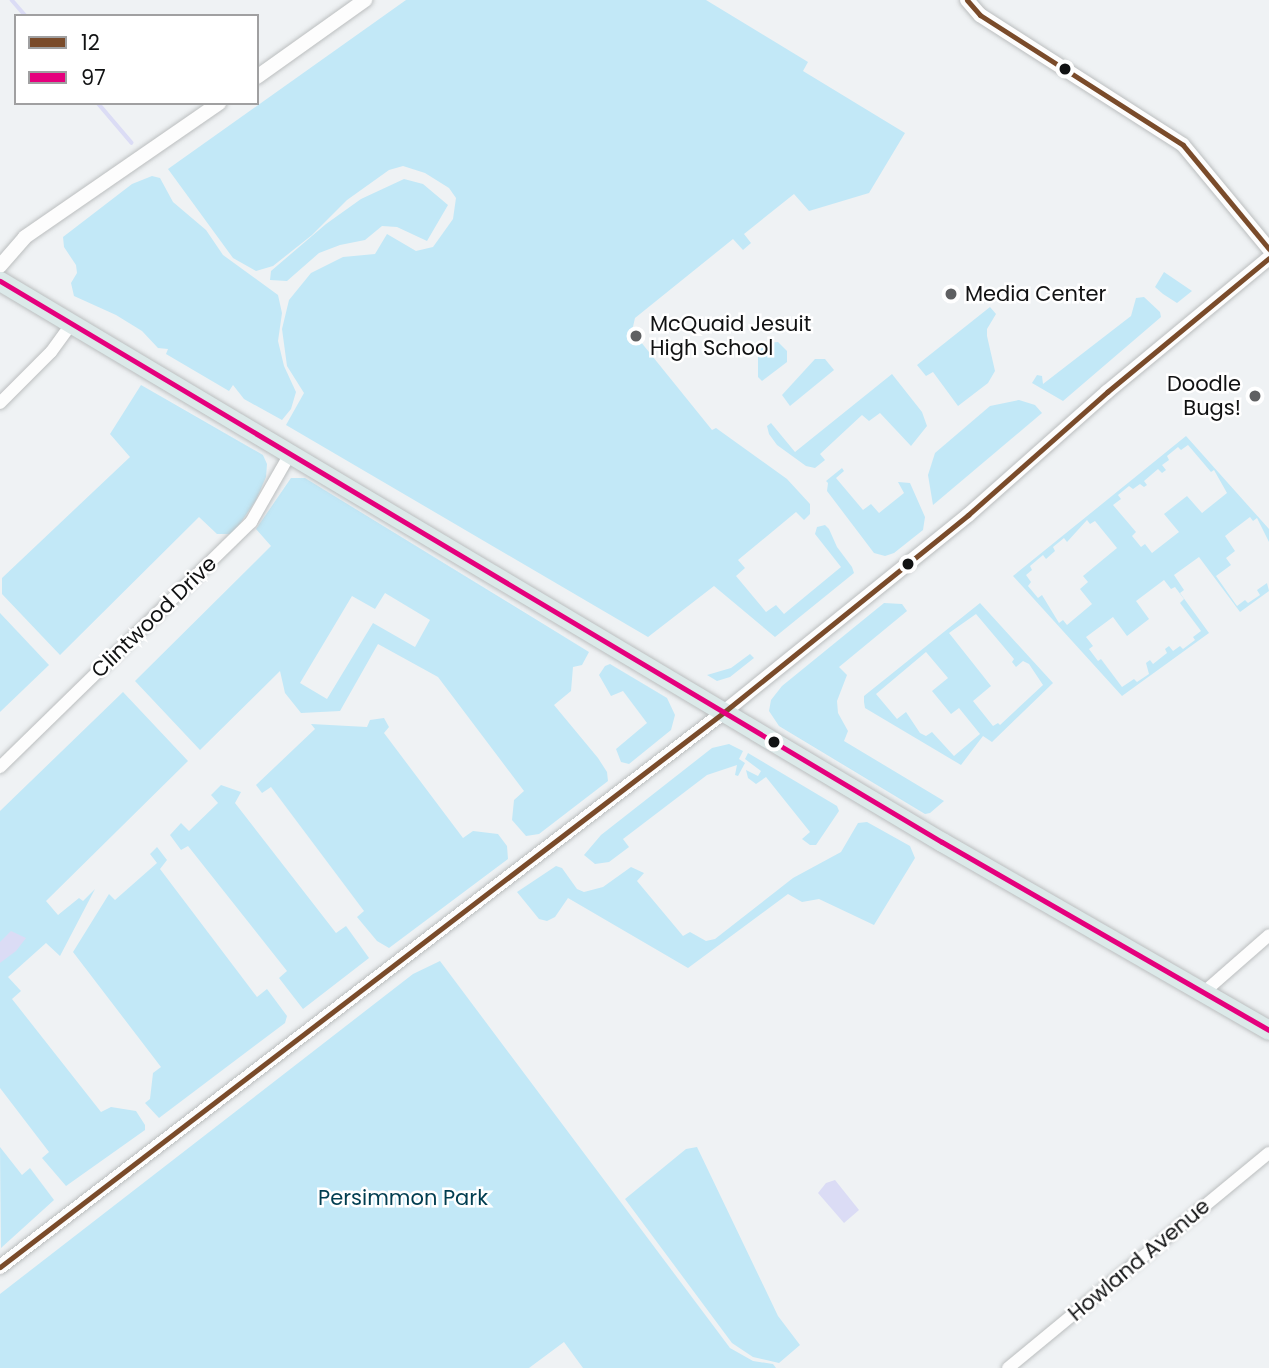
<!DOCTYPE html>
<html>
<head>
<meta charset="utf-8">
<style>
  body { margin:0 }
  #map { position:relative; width:1269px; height:1368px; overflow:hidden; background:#eff2f4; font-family:Poppins,sans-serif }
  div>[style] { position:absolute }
  .green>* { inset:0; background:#c2e8f7 }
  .water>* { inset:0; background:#dbdcf5 }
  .stream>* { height:3.5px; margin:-1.75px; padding:0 1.75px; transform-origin:1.75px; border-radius:1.75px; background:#dbdcf5 }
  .roads { filter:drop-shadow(0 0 2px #bbbebf) drop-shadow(0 0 2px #bbbebf) }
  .minor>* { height:12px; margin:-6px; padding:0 6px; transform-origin:6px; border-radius:6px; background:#fdfdfd }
  .tertiary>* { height:14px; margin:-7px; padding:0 7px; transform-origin:7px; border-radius:7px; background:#fdfdfd }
  .primary>* { height:19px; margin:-9.5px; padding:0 9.5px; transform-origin:9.5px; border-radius:9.5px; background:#dce9e9 }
  .bus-1>* { height:5px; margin:-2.5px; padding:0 2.5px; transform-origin:2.5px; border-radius:2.5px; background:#7a4b2a }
  .bus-2>* { height:5px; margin:-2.5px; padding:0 2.5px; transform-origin:2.5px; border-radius:2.5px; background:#e5007d }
  .dots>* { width:19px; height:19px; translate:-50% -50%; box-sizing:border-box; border:4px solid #fff; border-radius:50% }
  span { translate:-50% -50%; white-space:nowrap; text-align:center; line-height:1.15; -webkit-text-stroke:5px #fff; paint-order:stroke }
  .poi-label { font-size:21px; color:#111213 }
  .left { translate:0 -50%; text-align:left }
  .right { translate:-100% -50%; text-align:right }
  .street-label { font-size:21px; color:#111213 }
  .park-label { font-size:21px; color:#003d50 }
  .legend { position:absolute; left:14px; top:14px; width:245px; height:91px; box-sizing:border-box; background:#fff; border:2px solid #a0a0a1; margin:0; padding:9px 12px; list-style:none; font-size:21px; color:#111213 }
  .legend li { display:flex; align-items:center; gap:14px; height:35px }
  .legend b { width:35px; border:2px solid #a0a0a1 }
</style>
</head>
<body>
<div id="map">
  <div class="green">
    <div style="clip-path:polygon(406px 0,706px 0,808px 62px,803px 71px,905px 133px,869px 193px,809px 211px,794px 194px,744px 234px,751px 243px,743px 250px,733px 239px,635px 318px,632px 331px,712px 430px,716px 428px,787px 479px,810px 504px,810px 514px,804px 520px,796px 512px,738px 560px,745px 568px,736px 576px,766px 612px,776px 605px,784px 614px,841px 567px,815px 534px,817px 527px,825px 525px,829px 529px,837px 547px,852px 567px,854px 573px,775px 637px,714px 586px,648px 637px,286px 425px,304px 393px,287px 366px,282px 329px,289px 300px,311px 273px,343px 257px,375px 254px,387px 234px,416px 251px,433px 247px,453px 219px,456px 198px,449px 188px,425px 173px,403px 166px,389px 170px,347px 200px,312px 235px,273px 266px,256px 271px,233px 258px,168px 169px)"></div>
    <div style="clip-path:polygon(152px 176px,160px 178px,173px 202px,206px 230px,223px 255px,278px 295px,282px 313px,278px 341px,284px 366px,296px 392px,291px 409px,282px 420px,244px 399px,233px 385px,229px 391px,166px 354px,168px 349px,158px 348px,142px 331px,116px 315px,74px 296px,71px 283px,77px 273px,76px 265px,64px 247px,63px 237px,132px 184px)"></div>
    <div style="clip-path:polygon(404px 179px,423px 184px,448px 205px,427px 241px,397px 227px,382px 226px,365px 240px,340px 245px,319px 253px,287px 281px,270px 280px,271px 271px,326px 224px,361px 199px)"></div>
    <div style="clip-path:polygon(1164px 272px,1192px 291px,1177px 303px,1163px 294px,1155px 287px)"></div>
    <div style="clip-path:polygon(1144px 297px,1160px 312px,1161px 317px,1063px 401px,1032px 383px,1037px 375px,1042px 376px,1043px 384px,1131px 316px,1136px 298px)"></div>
    <div style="clip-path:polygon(990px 307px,996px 314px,987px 329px,987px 336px,995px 371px,988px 383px,958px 406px,933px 372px,926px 376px,917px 365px)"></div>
    <div style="clip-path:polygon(778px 342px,787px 351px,787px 362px,762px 381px,758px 377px,758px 352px,766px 343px)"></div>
    <div style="clip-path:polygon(815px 359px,825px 359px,834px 370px,790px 406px,782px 395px)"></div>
    <div style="clip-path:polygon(892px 374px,922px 412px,927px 426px,911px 446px,880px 413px,869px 421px,862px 415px,820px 454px,825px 460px,815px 468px,806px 466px,777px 445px,769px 434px,767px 426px,771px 423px,795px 452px)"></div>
    <div style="clip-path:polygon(141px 385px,263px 455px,267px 464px,266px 477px,256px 500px,233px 534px,217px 534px,199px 517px,60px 655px,2px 594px,2px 578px,130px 457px,110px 434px)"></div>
    <div style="clip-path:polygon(1019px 400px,1035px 405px,1042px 413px,933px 505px,928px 475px,935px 453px,990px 406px)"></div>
    <div style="clip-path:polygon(evenodd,1186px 436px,1269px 529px,1269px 542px,1257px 518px,1253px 521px,1250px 517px,1225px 536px,1235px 551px,1226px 558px,1231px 565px,1216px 576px,1237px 606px,1245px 600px,1248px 603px,1260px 595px,1257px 590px,1267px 583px,1269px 591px,1240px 612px,1199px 557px,1174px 575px,1184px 590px,1180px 593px,1209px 633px,1122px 696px,1013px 576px,1186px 436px,1188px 445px,1211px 472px,1214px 470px,1227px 493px,1202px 513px,1187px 496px,1164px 514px,1179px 532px,1152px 553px,1145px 544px,1141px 547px,1132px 536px,1136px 532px,1113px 505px,1121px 499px,1118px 495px,1129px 486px,1133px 489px,1140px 484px,1144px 487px,1147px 485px,1144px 481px,1158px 469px,1162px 473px,1166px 470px,1162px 465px,1169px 460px,1167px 456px,1178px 447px,1181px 450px,1188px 445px,1186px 436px,1087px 520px,1090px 524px,1095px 521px,1117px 548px,1083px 576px,1088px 582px,1080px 589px,1092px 604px,1067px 625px,1063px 620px,1059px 623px,1042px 595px,1038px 598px,1028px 586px,1031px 582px,1026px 575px,1032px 570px,1030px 566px,1043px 555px,1046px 559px,1055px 551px,1053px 547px,1064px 538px,1067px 542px,1087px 520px,1186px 436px,1164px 580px,1171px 589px,1175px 587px,1184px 599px,1180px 603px,1201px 631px,1193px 637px,1195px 640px,1183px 649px,1180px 646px,1173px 651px,1169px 646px,1165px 649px,1167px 653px,1153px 664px,1150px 660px,1146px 663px,1149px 674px,1137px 682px,1134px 679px,1122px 687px,1101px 659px,1098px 661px,1089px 649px,1093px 646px,1086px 637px,1113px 617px,1127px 636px,1149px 619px,1136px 601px,1164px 580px)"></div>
    <div style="clip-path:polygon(842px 468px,844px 471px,836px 478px,863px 510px,871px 504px,879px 513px,904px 493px,898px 482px,910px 483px,925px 517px,923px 530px,894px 553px,885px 556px,874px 553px,827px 491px,828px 483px,826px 481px)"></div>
    <div style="clip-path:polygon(evenodd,291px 478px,305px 478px,589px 652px,582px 665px,573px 667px,571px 691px,554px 705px,598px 758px,607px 772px,608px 781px,539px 834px,526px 836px,512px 820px,514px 800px,524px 791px,438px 677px,378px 644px,340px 711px,301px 713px,285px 693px,280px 671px,200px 750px,135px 681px,271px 546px,256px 529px,291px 478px,385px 593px,430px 620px,415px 647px,373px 623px,327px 699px,300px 683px,352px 596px,375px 609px,385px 593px)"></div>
    <div style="clip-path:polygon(884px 603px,902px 604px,907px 611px,839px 667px,847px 675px,837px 701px,838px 713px,848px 731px,844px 741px,944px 801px,930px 813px,925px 814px,779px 726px,769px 711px,771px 700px,782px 686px)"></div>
    <div style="clip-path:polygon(evenodd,980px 603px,1053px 683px,992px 742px,983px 736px,961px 765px,865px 708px,864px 702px,864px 696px,980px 603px,976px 614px,1014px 659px,1012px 662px,1016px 667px,1023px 661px,1029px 664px,1043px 685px,1000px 725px,998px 723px,993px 726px,973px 701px,991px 686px,949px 633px,976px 614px,980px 603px,926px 652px,948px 678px,932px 691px,951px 714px,959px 708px,980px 734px,954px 756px,932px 732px,926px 736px,920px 733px,906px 712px,897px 719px,876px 694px,926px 652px)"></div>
    <div style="clip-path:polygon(0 613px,49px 665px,0 712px)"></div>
    <div style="clip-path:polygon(750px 654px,754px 658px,730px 677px,717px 681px,707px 675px,731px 668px)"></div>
    <div style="clip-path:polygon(610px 664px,667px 698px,675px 715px,671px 730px,629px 764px,621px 762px,616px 749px,647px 723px,623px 691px,611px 696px,599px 675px,605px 666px)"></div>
    <div style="clip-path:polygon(123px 692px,188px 761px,46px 901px,58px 915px,79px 898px,83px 901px,95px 889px,60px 956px,46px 943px,8px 977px,21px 991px,12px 999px,101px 1112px,111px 1107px,136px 1111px,145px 1125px,145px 1130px,66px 1186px,42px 1158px,49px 1152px,0 1088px,0 811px)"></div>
    <div style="clip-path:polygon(384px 718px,389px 727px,384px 733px,463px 838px,473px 831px,498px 834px,507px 846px,508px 859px,389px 948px,377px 941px,357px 917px,364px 911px,271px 787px,262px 793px,256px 785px,315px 729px,311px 724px,367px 727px,370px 720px)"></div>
    <div style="clip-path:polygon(729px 744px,743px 751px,739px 759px,745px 763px,738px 776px,735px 775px,737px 765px,707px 775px,623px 839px,629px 847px,609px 862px,595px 864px,584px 855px,601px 835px,712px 748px)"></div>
    <div style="clip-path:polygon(748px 753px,837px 806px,839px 811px,816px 845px,810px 845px,802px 839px,810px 832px,766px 777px,756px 784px,748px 778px,746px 770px,758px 776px,761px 771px,745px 759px)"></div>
    <div style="clip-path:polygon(221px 785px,241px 792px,235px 803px,336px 933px,346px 926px,369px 958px,303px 1009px,279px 978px,287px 971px,188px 846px,181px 850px,170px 835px,181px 823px,189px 831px,218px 803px,211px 795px)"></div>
    <div style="clip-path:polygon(867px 822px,910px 846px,915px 858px,874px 925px,819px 899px,802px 902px,788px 894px,688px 968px,568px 898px,555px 917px,547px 921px,539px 919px,517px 892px,556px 866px,562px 868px,577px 889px,584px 892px,603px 887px,631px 867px,644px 873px,637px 881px,683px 936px,690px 932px,706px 941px,715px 939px,793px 878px,841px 852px,858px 823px)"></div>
    <div style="clip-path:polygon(157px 847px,167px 860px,160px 869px,257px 997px,267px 989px,287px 1016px,285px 1023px,159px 1118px,145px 1103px,150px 1099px,153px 1073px,161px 1067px,73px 952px,109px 894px,115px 900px,157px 863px,150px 854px)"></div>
    <div style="clip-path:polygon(440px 961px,730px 1348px,753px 1361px,773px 1364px,776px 1368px,583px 1368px,564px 1342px,529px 1368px,0 1368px,0 1294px,413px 974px)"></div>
    <div style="clip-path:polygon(0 1147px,22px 1175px,30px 1168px,54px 1200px,1px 1248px)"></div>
    <div style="clip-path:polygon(697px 1147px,778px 1316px,800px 1345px,779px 1363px,753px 1357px,732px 1343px,625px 1199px,686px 1149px)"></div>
  </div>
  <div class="water">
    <div style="clip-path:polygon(11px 931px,26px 938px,16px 951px,0 963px,0 942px)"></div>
    <div style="clip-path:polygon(835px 1180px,859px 1210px,844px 1223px,818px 1193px,826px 1183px)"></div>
  </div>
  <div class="stream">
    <div style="left:12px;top:0;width:21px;rotate:49deg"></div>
    <div style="left:98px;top:103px;width:52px;rotate:49.6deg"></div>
  </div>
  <div class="roads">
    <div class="minor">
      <div style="left:0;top:403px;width:72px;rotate:-45deg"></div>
      <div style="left:51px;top:352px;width:34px;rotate:-54deg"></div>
      <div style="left:0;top:767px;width:351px;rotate:-44.3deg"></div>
      <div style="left:251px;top:522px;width:78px;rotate:-60.2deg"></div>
      <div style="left:1204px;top:992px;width:86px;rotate:-41.2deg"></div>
      <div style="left:1008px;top:1368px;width:338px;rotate:-39.5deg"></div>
    </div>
    <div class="tertiary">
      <div style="left:967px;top:0;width:20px;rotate:49deg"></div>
      <div style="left:980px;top:15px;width:241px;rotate:32.6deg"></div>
      <div style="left:1183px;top:145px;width:135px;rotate:50.4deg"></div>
      <div style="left:257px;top:77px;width:133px;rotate:-35.5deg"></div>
      <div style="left:0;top:266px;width:38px;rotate:-49deg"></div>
      <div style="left:25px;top:237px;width:236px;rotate:-34.6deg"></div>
      <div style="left:0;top:1267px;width:912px;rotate:-37.47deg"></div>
      <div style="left:724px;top:712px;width:314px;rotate:-38.9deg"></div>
      <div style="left:968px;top:515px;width:186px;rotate:-41.5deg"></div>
      <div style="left:1107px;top:392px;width:210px;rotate:-39.6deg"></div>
    </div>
    <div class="primary">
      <div style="left:0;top:281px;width:1096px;rotate:30.78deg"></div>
      <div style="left:942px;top:842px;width:377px;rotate:29.9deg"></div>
    </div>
  </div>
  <div class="bus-1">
    <div style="left:967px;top:0;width:20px;rotate:49deg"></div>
    <div style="left:980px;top:15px;width:241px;rotate:32.6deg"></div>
    <div style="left:1183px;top:145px;width:135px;rotate:50.4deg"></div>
    <div style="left:0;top:1267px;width:912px;rotate:-37.47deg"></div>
    <div style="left:724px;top:712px;width:314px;rotate:-38.9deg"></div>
    <div style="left:968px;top:515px;width:186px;rotate:-41.5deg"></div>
    <div style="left:1107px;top:392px;width:210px;rotate:-39.6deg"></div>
  </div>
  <div class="bus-2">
    <div style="left:0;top:281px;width:1096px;rotate:30.78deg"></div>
    <div style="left:942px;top:842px;width:377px;rotate:29.9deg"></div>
  </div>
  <div class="dots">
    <div style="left:1065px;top:69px;background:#111213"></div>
    <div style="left:951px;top:294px;background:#5f6062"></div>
    <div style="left:636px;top:336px;background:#5f6062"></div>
    <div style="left:1255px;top:396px;background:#5f6062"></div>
    <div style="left:908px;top:564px;background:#111213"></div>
    <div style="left:774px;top:742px;background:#111213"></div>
  </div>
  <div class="poi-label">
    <span class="left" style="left:965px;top:294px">Media Center</span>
    <span class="left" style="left:650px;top:336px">McQuaid Jesuit<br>High School</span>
    <span class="right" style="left:1241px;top:396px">Doodle<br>Bugs!</span>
  </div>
  <div class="street-label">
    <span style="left:154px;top:617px;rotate:-44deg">Clintwood Drive</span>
    <span style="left:1139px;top:1260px;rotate:-40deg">Howland Avenue</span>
  </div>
  <div class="park-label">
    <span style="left:403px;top:1198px">Persimmon Park</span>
  </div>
  <ul class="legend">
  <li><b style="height:9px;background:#7a4b2a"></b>12</li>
  <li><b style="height:9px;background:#e5007d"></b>97</li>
  </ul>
</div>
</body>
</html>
